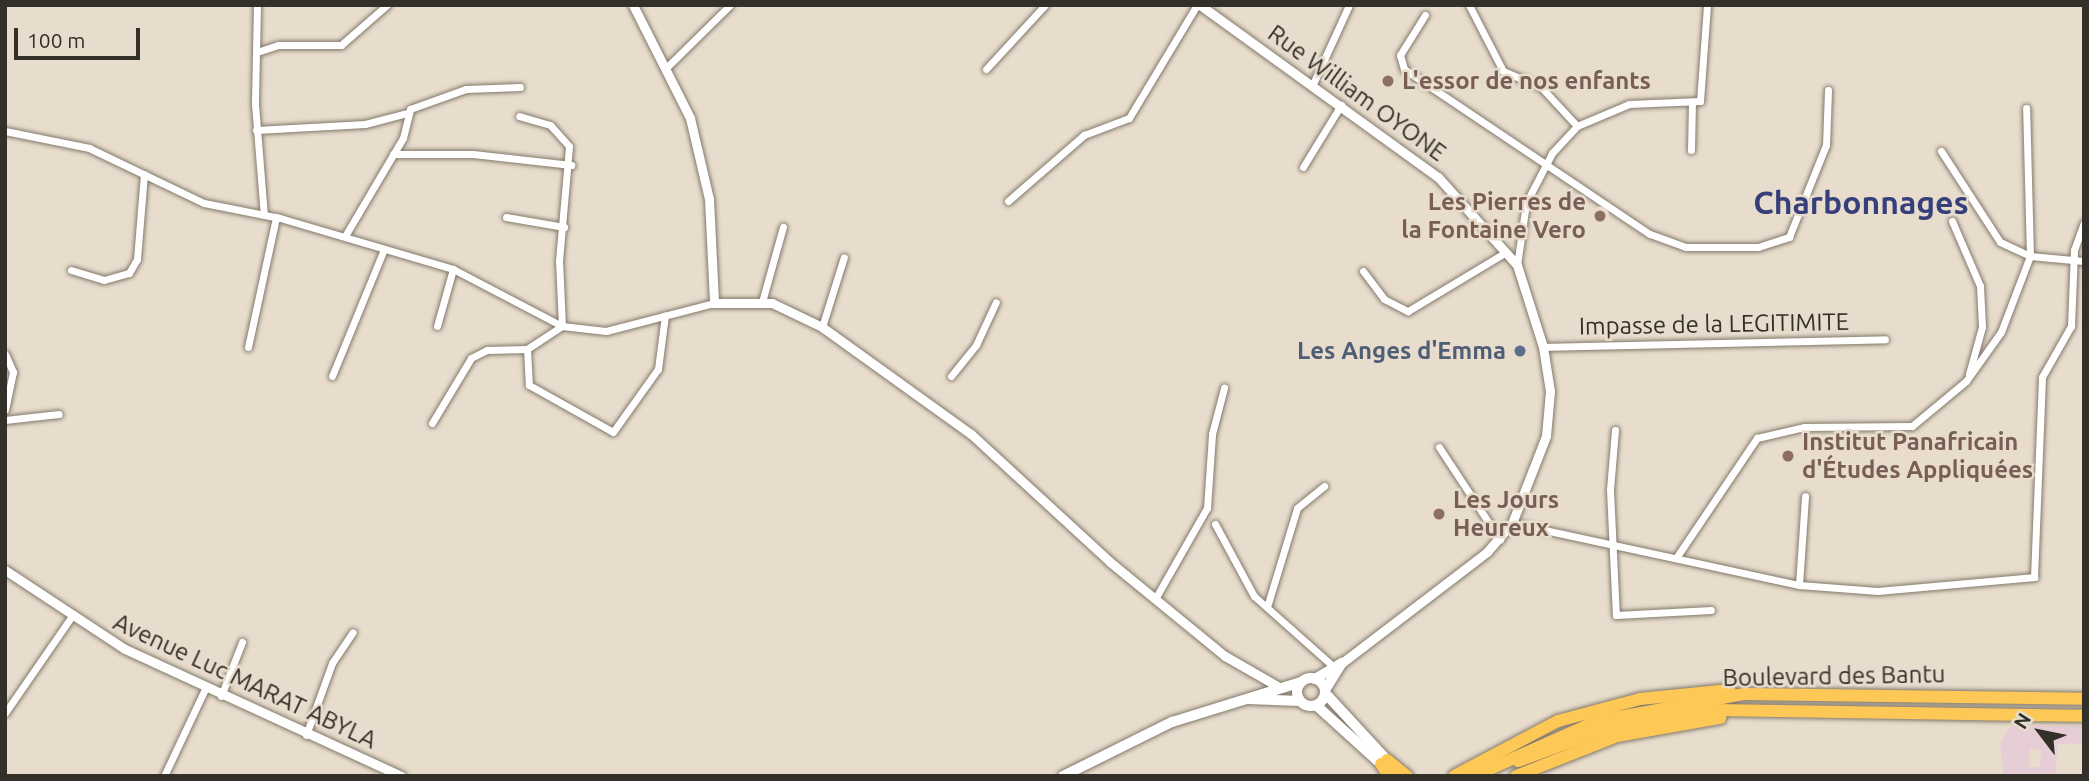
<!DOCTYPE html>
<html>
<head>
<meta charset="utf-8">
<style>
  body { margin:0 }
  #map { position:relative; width:2089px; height:781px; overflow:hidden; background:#e8ddcd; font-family:Ubuntu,sans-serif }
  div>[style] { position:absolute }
  .industrial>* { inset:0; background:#e6cdd6 }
  .roads { filter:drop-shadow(0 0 2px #83796b) drop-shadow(0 0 2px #83796b) }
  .minor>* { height:7px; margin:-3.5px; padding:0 3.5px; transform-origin:3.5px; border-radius:3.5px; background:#fff }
  .tertiary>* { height:9px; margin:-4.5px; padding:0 4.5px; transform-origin:4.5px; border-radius:4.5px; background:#fff }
  .secondary>* { height:10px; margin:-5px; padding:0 5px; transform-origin:5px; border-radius:5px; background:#fff }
  .secondary>.ring { margin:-5px; padding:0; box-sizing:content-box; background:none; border:10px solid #fff; border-radius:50% }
  .trunk>* { height:12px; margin:-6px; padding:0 6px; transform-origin:6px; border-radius:6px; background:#fec857 }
  .dots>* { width:19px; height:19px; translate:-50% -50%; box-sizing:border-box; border:4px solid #e8ddcd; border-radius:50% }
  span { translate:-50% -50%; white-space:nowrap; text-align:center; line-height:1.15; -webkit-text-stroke:5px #e8ddcd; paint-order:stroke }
  .education-label { font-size:24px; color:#785e54; font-weight:700 }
  .left { translate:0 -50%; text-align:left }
  .right { translate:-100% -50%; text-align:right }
  .street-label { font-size:24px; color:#332f29 }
  .service-label { font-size:24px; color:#4e5e75; font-weight:700 }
  .district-label { font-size:32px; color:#373f7b; font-weight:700 }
  .frame { position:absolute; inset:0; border:7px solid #332f29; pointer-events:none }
  .north { position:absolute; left:2005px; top:697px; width:70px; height:70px; -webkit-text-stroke:5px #e8ddcd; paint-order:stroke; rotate:302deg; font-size:19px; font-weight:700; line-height:28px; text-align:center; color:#332f29 }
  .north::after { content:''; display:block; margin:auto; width:24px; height:32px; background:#332f29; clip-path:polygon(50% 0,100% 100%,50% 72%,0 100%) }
  .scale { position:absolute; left:14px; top:28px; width:126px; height:32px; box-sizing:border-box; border:4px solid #332f29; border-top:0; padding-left:9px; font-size:21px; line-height:24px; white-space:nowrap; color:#332f29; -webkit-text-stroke:5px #e8ddcd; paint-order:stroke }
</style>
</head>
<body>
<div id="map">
  <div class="industrial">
    <div style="clip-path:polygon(evenodd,2011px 726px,2084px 726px,2084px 744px,2057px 744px,2056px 776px,2004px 776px,2000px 743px,2011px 726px,2030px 749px,2041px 750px,2040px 767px,2030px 767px,2030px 749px)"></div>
  </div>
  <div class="roads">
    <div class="minor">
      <div style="left:257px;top:5px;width:99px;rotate:91.2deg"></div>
      <div style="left:255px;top:104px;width:111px;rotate:85.4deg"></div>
      <div style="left:1469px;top:5px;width:74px;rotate:62.7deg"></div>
      <div style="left:1503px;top:71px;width:41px;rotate:22.8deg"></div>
      <div style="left:1541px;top:87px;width:53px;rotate:47.3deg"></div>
      <div style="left:1425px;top:15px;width:47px;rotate:122deg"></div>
      <div style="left:1400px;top:55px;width:15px;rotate:74deg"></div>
      <div style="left:1404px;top:69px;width:296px;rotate:33.9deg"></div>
      <div style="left:1650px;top:234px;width:38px;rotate:20deg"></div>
      <div style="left:1686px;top:247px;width:72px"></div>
      <div style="left:1758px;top:247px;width:33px;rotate:-18deg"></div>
      <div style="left:1789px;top:237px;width:99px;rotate:-68.1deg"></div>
      <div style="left:1826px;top:145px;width:55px;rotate:-87.9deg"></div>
      <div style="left:257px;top:52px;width:22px;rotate:-18deg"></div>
      <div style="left:278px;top:45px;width:63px"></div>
      <div style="left:341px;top:45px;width:61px;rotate:-41deg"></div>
      <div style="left:667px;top:67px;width:88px;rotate:-44.5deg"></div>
      <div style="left:986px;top:69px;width:87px;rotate:-47.3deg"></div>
      <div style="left:1312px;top:86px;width:89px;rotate:-65.4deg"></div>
      <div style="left:256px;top:130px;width:109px;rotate:-3.2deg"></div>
      <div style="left:365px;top:124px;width:43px;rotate:-14.7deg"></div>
      <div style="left:5px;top:131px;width:86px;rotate:11.4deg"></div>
      <div style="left:89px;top:148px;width:127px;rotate:25.6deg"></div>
      <div style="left:204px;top:203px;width:77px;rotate:11.2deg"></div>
      <div style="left:280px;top:218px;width:180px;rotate:16.4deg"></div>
      <div style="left:453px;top:269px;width:123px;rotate:27.6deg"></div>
      <div style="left:562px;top:326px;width:44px;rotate:6.5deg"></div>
      <div style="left:606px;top:331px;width:112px;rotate:-14.5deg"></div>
      <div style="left:1691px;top:150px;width:47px;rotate:-88.8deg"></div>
      <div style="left:1941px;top:151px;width:108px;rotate:57deg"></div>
      <div style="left:2000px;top:242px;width:33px;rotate:25deg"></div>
      <div style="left:2030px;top:256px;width:54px;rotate:5.3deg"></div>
      <div style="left:393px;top:154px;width:80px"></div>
      <div style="left:473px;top:154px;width:99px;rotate:6.4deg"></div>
      <div style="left:1303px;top:167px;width:73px;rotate:-58.5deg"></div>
      <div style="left:1008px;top:201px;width:101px;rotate:-41deg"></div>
      <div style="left:1084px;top:135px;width:48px;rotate:-20.7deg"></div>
      <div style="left:1129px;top:118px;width:132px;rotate:-59deg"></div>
      <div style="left:506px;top:217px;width:59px;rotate:9.8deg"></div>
      <div style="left:1952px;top:221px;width:71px;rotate:66.7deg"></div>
      <div style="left:1980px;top:286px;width:41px;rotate:87.2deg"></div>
      <div style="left:1982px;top:327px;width:49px;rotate:105.5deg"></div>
      <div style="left:345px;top:236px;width:114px;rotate:-59.4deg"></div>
      <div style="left:403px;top:138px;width:30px;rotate:-76deg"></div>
      <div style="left:410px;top:109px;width:59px;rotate:-19.7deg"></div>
      <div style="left:466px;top:89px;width:54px;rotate:-2.1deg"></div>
      <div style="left:1517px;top:265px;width:63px;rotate:-81.7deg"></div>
      <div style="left:1526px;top:203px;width:56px;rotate:-62.5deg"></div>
      <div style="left:1552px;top:153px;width:37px;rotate:-47deg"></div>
      <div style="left:1577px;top:126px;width:56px;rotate:-22.9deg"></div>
      <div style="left:1629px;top:104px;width:71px;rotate:-2.4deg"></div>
      <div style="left:1700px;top:101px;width:96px;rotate:-85.8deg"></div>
      <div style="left:71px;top:270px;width:34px;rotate:17deg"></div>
      <div style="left:104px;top:280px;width:26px;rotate:-16deg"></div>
      <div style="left:129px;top:273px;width:16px;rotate:-60deg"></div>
      <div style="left:137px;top:259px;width:85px;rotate:-85.3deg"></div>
      <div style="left:1363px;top:271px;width:35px;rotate:53deg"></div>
      <div style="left:1384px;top:299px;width:27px;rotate:27deg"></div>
      <div style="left:1408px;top:311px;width:114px;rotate:-31deg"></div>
      <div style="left:762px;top:302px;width:78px;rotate:-74.4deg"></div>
      <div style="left:437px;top:326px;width:59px;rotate:-74.3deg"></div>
      <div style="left:822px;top:327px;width:73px;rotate:-72.6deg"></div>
      <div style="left:248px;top:347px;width:133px;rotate:-77.8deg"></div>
      <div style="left:1543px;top:347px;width:342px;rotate:-1.3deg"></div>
      <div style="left:527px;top:349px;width:36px;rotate:87deg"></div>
      <div style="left:529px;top:385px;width:96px;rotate:29.2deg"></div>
      <div style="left:613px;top:432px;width:77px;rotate:-54.5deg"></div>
      <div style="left:658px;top:369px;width:54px;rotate:-82.6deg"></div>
      <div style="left:5px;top:354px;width:20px;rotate:66deg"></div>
      <div style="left:13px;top:372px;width:38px;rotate:102deg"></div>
      <div style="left:332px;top:376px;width:137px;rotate:-67.7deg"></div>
      <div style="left:951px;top:376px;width:40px;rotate:-51deg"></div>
      <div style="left:976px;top:345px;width:47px;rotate:-65.1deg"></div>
      <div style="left:5px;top:420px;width:54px;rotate:-6.3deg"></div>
      <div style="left:432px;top:423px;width:76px;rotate:-59deg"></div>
      <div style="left:471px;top:358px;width:18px;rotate:-27deg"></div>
      <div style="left:487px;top:350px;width:40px;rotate:-1.4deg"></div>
      <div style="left:527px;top:349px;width:42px;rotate:-33.3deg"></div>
      <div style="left:562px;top:326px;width:65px;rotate:-92.6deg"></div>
      <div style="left:559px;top:261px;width:115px;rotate:-85deg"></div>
      <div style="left:569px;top:146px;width:28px;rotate:-132deg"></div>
      <div style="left:550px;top:125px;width:32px;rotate:-164deg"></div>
      <div style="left:1615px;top:430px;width:60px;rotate:94.8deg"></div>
      <div style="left:1610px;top:490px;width:125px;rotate:87.3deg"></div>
      <div style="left:1616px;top:615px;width:95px;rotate:-3deg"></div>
      <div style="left:1439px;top:447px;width:111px;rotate:56.7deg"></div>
      <div style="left:1512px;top:523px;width:294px;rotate:12.2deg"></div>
      <div style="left:1799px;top:585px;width:79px;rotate:4.3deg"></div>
      <div style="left:1878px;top:591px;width:157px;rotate:-5.1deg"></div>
      <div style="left:2034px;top:577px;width:200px;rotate:-87.7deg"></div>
      <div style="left:2042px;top:377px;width:59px;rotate:-60.4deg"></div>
      <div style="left:2071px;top:326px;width:76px;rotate:-87.7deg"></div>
      <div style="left:2074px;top:250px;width:29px;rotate:-70deg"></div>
      <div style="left:1215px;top:524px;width:82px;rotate:61.6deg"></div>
      <div style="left:1254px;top:596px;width:107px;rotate:41.6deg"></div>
      <div style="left:1676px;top:558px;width:145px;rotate:-56deg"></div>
      <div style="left:1757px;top:438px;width:48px;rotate:-13.2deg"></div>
      <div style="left:1804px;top:427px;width:108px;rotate:-0.5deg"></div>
      <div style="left:1912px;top:426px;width:70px;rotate:-39.8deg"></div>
      <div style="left:1966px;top:381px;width:60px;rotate:-54.5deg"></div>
      <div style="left:2001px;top:332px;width:81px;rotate:-69.1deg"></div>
      <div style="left:2030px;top:256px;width:148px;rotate:-91.5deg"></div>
      <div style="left:1799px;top:585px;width:89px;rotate:-86.1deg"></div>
      <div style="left:1155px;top:599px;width:105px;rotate:-60.3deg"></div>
      <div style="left:1207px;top:508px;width:74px;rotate:-86.1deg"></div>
      <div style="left:1212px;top:434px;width:48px;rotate:-75.4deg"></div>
      <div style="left:1267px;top:607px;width:103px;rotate:-73.1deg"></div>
      <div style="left:1297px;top:508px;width:35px;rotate:-39deg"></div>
      <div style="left:221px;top:696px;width:58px;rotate:-68.7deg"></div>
      <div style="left:5px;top:713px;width:118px;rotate:-55.4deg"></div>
      <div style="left:306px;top:735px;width:77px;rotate:-70.1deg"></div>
      <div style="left:332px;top:663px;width:37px;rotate:-56deg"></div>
      <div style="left:164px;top:776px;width:96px;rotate:-64.8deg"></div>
    </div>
    <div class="tertiary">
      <div style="left:633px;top:5px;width:127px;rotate:63.2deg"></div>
      <div style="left:690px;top:118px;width:83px;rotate:76.8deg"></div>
      <div style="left:709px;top:199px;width:104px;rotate:87.2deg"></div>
      <div style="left:714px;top:303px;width:58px"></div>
      <div style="left:772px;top:303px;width:55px;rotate:25.6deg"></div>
      <div style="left:822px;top:327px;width:183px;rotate:35.7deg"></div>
      <div style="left:971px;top:434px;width:189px;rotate:42.6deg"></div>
      <div style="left:1110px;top:562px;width:149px;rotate:39.3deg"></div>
      <div style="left:1225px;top:656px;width:62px;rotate:29.9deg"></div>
      <div style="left:1200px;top:5px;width:294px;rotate:35.9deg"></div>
      <div style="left:1438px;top:177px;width:118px;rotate:48.1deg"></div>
      <div style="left:1517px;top:265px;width:86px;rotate:72.4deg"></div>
      <div style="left:1543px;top:347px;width:45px;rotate:81deg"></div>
      <div style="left:1550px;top:391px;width:45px;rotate:95.1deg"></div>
      <div style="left:1546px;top:436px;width:93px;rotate:111.3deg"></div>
      <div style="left:1512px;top:523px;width:38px;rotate:131deg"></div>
      <div style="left:1487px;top:552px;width:183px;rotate:142.6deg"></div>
      <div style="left:5px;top:570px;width:144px;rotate:33.4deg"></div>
      <div style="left:125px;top:649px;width:304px;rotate:24.7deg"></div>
    </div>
    <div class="secondary">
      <div class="ring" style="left:1297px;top:678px;width:18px;height:18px"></div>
      <div style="left:1315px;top:679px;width:31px;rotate:-31deg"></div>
      <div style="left:1325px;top:690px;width:32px;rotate:-58deg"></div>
      <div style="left:1326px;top:694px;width:90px;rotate:47.3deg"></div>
      <div style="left:1248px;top:699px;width:52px;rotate:2.2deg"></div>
      <div style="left:1317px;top:706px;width:86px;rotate:42.2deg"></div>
      <div style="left:1063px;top:776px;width:122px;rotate:-26.4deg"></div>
      <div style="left:1172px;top:722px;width:135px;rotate:-17.2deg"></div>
    </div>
    <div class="trunk">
      <div style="left:1387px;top:760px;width:26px;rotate:39deg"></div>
      <div style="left:1518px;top:761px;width:93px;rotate:-20.2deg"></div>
      <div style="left:1605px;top:729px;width:113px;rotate:-9.7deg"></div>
      <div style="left:1716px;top:710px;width:368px;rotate:0.9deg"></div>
      <div style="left:1381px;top:764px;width:14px;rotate:56deg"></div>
      <div style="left:1454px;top:776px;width:118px;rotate:-27.9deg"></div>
      <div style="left:1558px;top:721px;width:85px;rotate:-15deg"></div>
      <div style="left:1640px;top:699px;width:90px;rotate:-5.7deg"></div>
      <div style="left:1474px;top:776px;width:135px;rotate:-24.1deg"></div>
      <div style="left:1597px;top:721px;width:149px;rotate:-10.4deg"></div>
      <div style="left:1744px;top:694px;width:340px;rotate:0.8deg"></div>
      <div style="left:1516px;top:776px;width:109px;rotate:-21.6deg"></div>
      <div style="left:1617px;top:736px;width:105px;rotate:-9.9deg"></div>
    </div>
  </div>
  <div class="dots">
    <div style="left:1388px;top:81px;background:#8d6e63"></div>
    <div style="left:1600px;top:216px;background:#8d6e63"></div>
    <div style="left:1520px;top:351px;background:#5c6f8a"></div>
    <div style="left:1788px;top:456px;background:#8d6e63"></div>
    <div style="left:1439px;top:514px;background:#8d6e63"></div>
  </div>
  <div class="education-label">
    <span class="left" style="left:1402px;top:81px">L'essor de nos enfants</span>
    <span class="right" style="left:1586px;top:216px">Les Pierres de<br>la Fontaine Vero</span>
    <span class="left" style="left:1802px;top:456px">Institut Panafricain<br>d'Études Appliquées</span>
    <span class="left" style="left:1453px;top:514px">Les Jours<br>Heureux</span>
  </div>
  <div class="street-label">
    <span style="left:1357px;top:93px;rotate:36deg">Rue William OYONE</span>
    <span style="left:1714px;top:324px;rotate:-1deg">Impasse de la LEGITIMITE</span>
    <span style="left:1834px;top:676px;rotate:-1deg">Boulevard des Bantu</span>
    <span style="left:245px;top:681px;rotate:25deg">Avenue Luc MARAT ABYLA</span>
  </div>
  <div class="service-label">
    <span class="right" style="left:1506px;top:351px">Les Anges d'Emma</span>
  </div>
  <div class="district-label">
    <span style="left:1861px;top:202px">Charbonnages</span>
  </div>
  <div class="frame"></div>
  <div class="north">N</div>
  <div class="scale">100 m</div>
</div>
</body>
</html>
